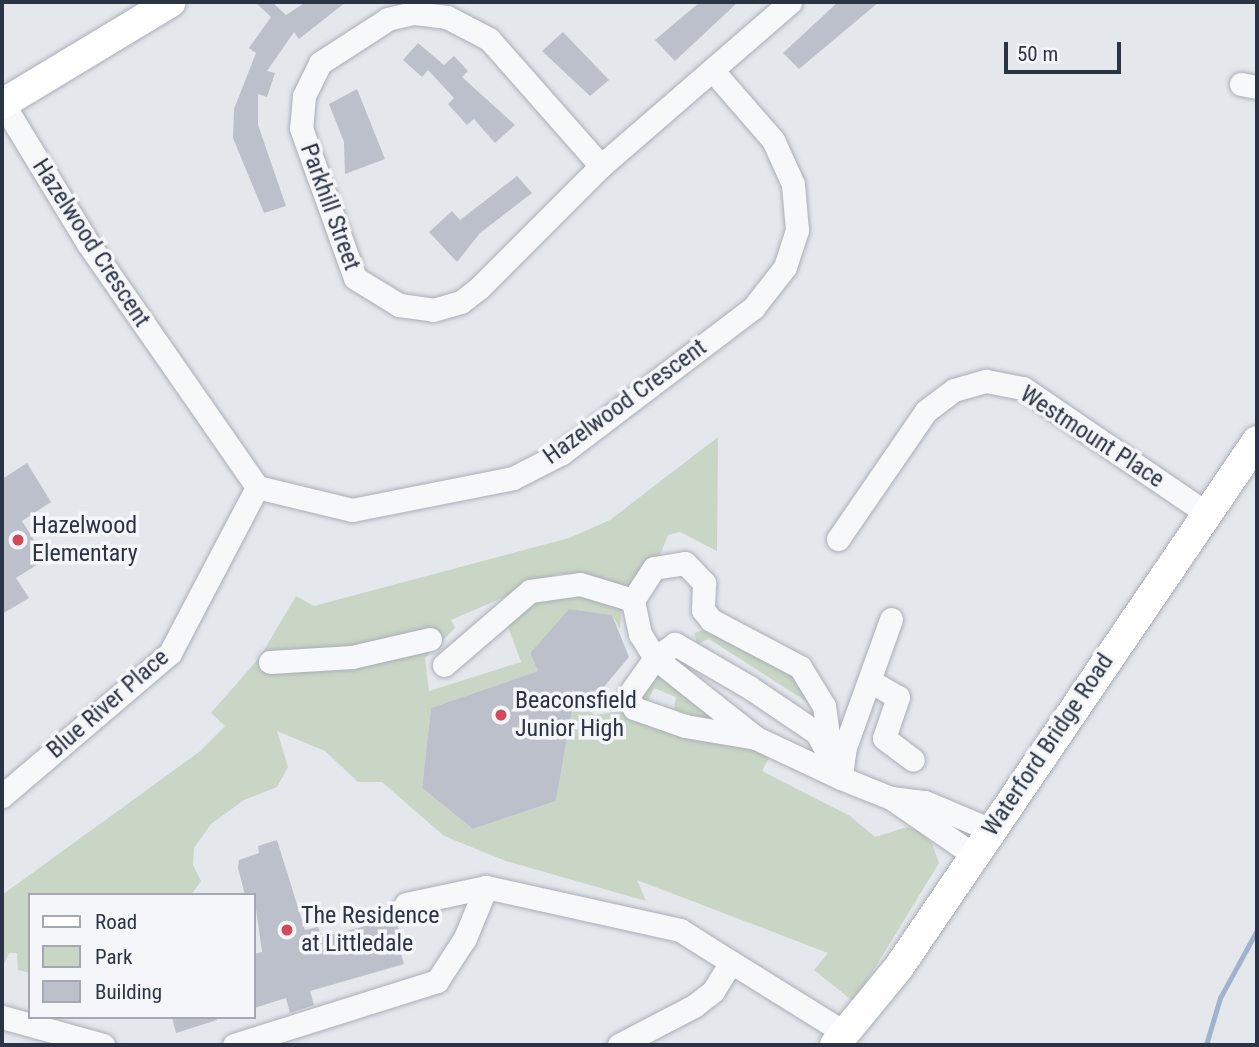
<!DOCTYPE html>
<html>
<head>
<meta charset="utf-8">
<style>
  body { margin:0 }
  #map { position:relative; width:1259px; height:1047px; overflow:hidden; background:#e4e7ec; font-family:"Roboto Condensed",sans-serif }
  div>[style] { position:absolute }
  .green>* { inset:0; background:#c9d6c5 }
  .stream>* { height:4.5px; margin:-2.25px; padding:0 2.25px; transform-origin:2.25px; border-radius:2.25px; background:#9fb4cc }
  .building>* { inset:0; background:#bbc0ca }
  .roads { filter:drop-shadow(0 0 2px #a9aeb7) drop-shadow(0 0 2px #a9aeb7) }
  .minor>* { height:23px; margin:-11.5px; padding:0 11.5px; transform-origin:11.5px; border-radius:11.5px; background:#f7f8fa }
  .major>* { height:30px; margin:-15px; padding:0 15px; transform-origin:15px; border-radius:15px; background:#fff }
  .dots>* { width:19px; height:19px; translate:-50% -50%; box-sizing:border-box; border:4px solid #f4f6f9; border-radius:50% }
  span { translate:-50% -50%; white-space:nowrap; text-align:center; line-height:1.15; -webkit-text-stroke:7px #f4f6f9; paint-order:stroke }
  .street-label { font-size:24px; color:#2b3445 }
  .poi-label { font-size:24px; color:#2b3445 }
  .left { translate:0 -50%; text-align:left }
  .frame { position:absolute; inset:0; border:4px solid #2b3445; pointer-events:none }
  .legend { position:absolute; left:28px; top:893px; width:228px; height:126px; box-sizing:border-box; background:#f4f6f9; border:2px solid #a4a8b1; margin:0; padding:9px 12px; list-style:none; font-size:21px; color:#2b3445 }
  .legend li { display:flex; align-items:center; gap:14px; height:35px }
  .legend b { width:35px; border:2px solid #a4a8b1 }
  .scale { position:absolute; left:1004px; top:42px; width:117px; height:32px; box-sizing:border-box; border:4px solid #2b3445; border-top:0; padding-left:9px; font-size:21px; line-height:24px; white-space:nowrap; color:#2b3445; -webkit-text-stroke:5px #f4f6f9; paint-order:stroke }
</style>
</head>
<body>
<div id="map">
  <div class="green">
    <div style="clip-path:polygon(718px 437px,717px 551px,680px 532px,668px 535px,661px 553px,629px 590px,579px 574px,557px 574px,451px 620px,455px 628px,425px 658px,429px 691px,521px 662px,507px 624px,518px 607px,561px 589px,622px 604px,620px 629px,612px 615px,569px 609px,530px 653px,538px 671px,431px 708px,422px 788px,473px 829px,556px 801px,574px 699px,595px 715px,619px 711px,658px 728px,728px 735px,771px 754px,762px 771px,850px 816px,875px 837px,907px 827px,918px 831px,932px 843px,939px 863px,854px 1002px,814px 970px,828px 953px,637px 880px,646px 901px,506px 861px,444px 836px,382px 782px,358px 782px,325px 751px,277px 731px,288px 767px,277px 787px,244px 800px,211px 824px,194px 848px,193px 865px,201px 881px,191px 895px,30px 895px,30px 973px,18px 970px,17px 953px,9px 953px,2px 968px,2px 895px,199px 752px,225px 726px,211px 713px,260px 657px,296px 596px,314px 606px,569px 538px,610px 520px)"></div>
    <div style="clip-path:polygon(705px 629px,786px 664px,815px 707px,709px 639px,697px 644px,694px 633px)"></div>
    <div style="clip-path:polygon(652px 670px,709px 714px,709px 721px,674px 709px,676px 697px,654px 688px,647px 703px,638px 698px)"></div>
  </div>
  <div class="stream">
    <div style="left:1206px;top:1045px;width:49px;rotate:-73.4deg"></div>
    <div style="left:1220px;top:998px;width:77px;rotate:-61.4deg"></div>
  </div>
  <div class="building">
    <div style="clip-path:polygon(255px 2px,272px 2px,286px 15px,306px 2px,346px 2px,299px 39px,294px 32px,267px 71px,275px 73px,267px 97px,258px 94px,258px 125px,286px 206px,264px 213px,233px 138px,234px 109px,256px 53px,249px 48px,271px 17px)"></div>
    <div style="clip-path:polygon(700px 2px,738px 2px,675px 61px,655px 40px)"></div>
    <div style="clip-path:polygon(838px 2px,879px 2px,799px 69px,783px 53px)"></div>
    <div style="clip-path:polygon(563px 32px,609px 80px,590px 96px,542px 51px)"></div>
    <div style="clip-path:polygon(418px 43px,444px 65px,454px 56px,468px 71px,462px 77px,515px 125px,495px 143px,474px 119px,467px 125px,448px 104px,454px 98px,428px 70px,422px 77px,403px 60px)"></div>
    <div style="clip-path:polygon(357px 89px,385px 159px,345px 174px,344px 142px,329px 104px)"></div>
    <div style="clip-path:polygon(517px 176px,532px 193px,480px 233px,457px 262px,429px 232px,452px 211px,460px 220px)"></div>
    <div style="clip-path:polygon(27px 463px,51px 502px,22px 521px,46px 559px,16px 578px,29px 598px,2px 614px,2px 479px)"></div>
    <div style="clip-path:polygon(569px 609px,612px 615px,629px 657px,587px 707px,574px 699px,556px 801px,473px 829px,422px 788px,431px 708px,538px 671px,530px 653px)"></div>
    <div style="clip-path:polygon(277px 840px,305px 930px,318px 927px,322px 937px,394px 919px,410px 952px,401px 954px,404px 964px,310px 991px,314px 1005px,290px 1013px,286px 998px,254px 1008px,254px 954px,262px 952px,254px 895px,245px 895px,238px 868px,239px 860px,259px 853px,258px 846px)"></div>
    <div style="clip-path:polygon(172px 1017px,216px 1017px,217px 1020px,176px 1033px)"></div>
  </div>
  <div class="roads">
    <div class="minor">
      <div style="left:1241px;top:84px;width:16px;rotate:11deg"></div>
      <div style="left:2px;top:102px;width:167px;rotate:58.7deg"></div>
      <div style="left:89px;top:245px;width:295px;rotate:55.2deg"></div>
      <div style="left:257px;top:487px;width:98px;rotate:13.6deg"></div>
      <div style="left:352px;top:510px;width:164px;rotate:-11.2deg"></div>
      <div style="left:513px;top:478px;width:55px;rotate:-27deg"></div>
      <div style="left:562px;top:453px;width:240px;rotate:-37.2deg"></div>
      <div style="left:753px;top:308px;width:52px;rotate:-52deg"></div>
      <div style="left:785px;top:267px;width:39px;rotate:-72deg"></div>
      <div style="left:797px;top:230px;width:46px;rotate:-95deg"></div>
      <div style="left:793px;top:184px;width:48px;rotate:-114.4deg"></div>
      <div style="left:773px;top:140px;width:91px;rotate:-131deg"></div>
      <div style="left:601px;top:166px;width:169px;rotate:-131.4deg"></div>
      <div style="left:489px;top:39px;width:47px;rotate:-152.4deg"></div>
      <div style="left:447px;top:17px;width:34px;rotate:-173deg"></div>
      <div style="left:413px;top:13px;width:26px;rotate:167deg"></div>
      <div style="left:388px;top:19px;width:81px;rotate:147.1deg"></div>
      <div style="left:320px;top:63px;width:37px;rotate:116deg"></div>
      <div style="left:304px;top:96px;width:32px;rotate:95deg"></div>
      <div style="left:301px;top:128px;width:159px;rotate:70.2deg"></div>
      <div style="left:355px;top:278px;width:52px;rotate:31.5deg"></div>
      <div style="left:399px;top:305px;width:34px;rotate:8deg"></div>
      <div style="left:433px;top:310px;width:29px;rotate:-16deg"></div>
      <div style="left:461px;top:302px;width:23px;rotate:-38deg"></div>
      <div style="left:479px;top:288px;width:173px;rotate:-45deg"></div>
      <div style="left:601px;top:166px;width:250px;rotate:-40.9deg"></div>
      <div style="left:838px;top:539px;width:155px;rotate:-55.5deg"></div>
      <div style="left:926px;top:411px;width:35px;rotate:-37deg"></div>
      <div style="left:954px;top:390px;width:33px;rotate:-16deg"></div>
      <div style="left:986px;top:381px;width:38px;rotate:11deg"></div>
      <div style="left:1023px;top:388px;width:220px;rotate:34.3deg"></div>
      <div style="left:270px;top:662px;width:82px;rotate:-3.5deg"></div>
      <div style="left:352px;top:657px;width:80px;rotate:-13deg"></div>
      <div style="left:444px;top:665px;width:113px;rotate:-40.7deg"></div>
      <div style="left:530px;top:591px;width:50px;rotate:-8deg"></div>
      <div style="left:580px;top:584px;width:55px;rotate:16.8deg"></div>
      <div style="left:870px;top:681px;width:32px;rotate:30deg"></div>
      <div style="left:898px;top:697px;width:43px;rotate:108.9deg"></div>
      <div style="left:884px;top:738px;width:36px;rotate:37deg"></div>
      <div style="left:756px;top:738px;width:72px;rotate:-170.4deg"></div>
      <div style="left:685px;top:726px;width:54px;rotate:-160.6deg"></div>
      <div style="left:634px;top:708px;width:13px;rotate:-117deg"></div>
      <div style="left:628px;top:696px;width:47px;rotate:-54.6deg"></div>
      <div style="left:655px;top:658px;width:28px;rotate:-122deg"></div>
      <div style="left:640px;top:634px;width:35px;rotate:-102deg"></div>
      <div style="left:633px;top:600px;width:38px;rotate:-57deg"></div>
      <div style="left:654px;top:568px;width:31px;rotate:-9deg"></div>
      <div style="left:685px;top:563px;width:28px;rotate:46deg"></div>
      <div style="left:704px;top:583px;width:27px;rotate:92deg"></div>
      <div style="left:703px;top:610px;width:13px;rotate:51deg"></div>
      <div style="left:711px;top:620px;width:101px;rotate:27.8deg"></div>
      <div style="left:800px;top:667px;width:46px;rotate:58.4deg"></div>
      <div style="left:824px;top:706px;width:43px;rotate:82.1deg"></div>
      <div style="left:841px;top:775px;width:28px;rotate:-82deg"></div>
      <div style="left:845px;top:747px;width:136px;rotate:-70.2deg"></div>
      <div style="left:841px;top:778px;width:51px;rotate:-118.1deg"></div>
      <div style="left:817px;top:733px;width:82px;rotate:-145.9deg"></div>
      <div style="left:749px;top:687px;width:86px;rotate:-149.8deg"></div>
      <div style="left:675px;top:644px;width:24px;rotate:145deg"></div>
      <div style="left:655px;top:658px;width:129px;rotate:38.4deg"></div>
      <div style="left:756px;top:738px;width:94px;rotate:25.2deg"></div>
      <div style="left:841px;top:778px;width:54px;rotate:21.8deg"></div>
      <div style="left:891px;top:798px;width:34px;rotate:7deg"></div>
      <div style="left:925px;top:802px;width:72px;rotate:23deg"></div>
      <div style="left:2px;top:796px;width:221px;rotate:-40.4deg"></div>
      <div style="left:170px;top:653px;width:187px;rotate:-62.3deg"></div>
      <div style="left:891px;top:798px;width:101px;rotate:34.5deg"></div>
      <div style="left:406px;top:904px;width:82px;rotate:-12deg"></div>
      <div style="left:486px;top:887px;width:199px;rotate:12.5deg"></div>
      <div style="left:680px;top:930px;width:60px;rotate:32.1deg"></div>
      <div style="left:2px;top:1017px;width:105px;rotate:15.5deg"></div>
      <div style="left:234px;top:1045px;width:213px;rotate:-17.5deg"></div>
      <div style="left:437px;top:981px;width:51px;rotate:-56.9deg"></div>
      <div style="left:465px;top:938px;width:55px;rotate:-67.6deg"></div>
      <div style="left:619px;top:1045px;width:85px;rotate:-27.5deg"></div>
      <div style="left:694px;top:1006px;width:24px;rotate:-38deg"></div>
      <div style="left:713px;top:991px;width:34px;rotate:-58deg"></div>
      <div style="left:731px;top:962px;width:131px;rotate:31.9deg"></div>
    </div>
    <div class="major">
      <div style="left:2px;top:104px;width:197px;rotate:-31.1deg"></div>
      <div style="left:835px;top:1045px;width:101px;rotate:-50.6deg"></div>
      <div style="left:899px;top:967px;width:636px;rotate:-55.76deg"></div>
    </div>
  </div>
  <div class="dots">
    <div style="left:18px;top:540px;background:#d1495b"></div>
    <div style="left:501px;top:715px;background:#d1495b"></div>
    <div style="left:287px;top:930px;background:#d1495b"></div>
  </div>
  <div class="street-label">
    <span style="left:330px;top:207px;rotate:70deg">Parkhill Street</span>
    <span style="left:91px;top:243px;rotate:57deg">Hazelwood Crescent</span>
    <span style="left:625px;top:402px;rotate:-36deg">Hazelwood Crescent</span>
    <span style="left:1092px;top:437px;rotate:33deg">Westmount Place</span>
    <span style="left:108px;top:704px;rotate:-41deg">Blue River Place</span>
    <span style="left:1048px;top:745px;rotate:-56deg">Waterford Bridge Road</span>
  </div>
  <div class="poi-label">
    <span class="left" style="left:32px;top:540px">Hazelwood<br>Elementary</span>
    <span class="left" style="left:515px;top:715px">Beaconsfield<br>Junior High</span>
    <span class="left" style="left:301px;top:930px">The Residence<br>at Littledale</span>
  </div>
  <div class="frame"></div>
  <ul class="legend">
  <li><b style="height:9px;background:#fff"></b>Road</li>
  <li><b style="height:19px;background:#c9d6c5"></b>Park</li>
  <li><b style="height:19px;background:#bbc0ca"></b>Building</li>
  </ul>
  <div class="scale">50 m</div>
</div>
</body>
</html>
